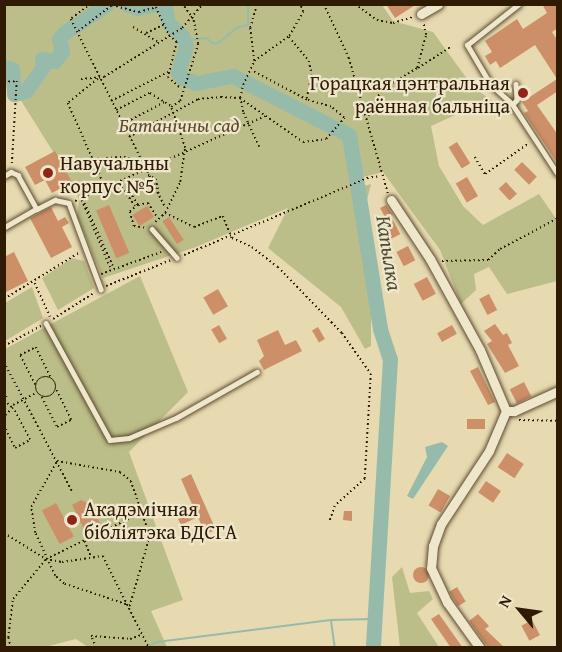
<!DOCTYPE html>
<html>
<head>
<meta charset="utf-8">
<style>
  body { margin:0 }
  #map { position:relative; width:562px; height:652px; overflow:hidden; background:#e7dab1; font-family:"Gentium Book Plus",serif }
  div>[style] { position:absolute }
  .green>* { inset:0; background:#bbbe88 }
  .water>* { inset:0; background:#97bbab }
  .stream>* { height:2px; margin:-1px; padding:0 1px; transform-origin:1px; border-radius:1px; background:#97bbab }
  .river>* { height:15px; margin:-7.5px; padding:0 7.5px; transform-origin:7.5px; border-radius:7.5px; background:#97bbab }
  .building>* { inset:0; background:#cd8f68; transform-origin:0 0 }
  .round { border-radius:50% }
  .path>* { height:1.5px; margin-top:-0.75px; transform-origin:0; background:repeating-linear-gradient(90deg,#2f1a04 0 1.5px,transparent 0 4.5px) }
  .path>.ring { margin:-0.75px; padding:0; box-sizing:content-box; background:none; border:1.5px solid #2f1a04; border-radius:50% }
  .roads { filter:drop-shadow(0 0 2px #5d4a2f) drop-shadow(0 0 2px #5d4a2f) }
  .lane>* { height:4.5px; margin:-2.25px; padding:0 2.25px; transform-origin:2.25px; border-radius:2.25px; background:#efe7cc }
  .street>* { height:9px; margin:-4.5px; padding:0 4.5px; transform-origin:4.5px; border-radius:4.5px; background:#efe7cc }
  .dots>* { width:16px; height:16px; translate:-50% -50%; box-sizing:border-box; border:3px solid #efe7cc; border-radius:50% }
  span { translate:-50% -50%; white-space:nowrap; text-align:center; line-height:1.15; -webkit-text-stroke:4.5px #efe7cc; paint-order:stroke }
  .poi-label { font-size:20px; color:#2f1a04 }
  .right { translate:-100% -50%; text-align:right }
  .left { translate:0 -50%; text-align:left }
  .park-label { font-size:20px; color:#594b2c; font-style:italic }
  .water-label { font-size:21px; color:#4e4a36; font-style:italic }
  .frame { position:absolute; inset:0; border:6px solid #2f1a04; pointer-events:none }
  .north { position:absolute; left:490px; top:580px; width:60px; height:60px; -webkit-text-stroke:4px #efe7cc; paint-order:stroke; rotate:299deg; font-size:16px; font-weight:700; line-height:24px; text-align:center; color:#2f1a04 }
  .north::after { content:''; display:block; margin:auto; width:21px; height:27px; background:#2f1a04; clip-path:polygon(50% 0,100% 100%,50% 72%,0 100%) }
</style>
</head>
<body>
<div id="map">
  <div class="green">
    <div style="clip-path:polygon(4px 5px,382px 5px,393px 21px,433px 32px,473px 87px,501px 107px,466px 110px,431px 126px,439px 166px,463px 206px,483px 225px,539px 194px,557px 220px,557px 281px,507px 294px,489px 267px,474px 274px,476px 290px,461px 304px,440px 250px,383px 172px,352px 180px,353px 189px,371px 184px,360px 228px,371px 307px,371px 346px,365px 349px,341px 307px,268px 248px,288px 208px,196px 247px,103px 278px,77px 216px,79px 200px,72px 182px,20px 99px,21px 80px,5px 61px)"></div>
    <div style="clip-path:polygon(72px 258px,84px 261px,94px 288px,58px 310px,42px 278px)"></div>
    <div style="clip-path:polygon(140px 276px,188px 392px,129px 452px,183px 600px,151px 611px,167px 647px,88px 647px,76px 639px,45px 647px,5px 648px,5px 349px)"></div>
    <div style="clip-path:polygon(32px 287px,43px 318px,5px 341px,5px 303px)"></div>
    <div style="clip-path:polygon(402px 567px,410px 593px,429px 591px,433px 599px,417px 613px,439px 647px,400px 647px,392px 577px)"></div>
  </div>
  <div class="water">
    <div style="clip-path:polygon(442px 442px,448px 446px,413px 499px,407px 496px,427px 457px,425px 447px)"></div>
  </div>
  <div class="stream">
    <div style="left:184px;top:41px;width:22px;rotate:-8deg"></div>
    <div style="left:206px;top:38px;width:10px;rotate:37deg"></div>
    <div style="left:214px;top:44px;width:6px;rotate:-18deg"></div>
    <div style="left:220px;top:42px;width:21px;rotate:-41deg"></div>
    <div style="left:236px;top:28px;width:12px;rotate:-14deg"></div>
    <div style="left:248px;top:25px;width:21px;rotate:-90deg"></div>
    <div style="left:331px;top:621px;width:27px;rotate:82deg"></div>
    <div style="left:144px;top:648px;width:14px;rotate:-25deg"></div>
    <div style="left:157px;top:642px;width:175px;rotate:-7.2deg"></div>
    <div style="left:331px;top:620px;width:41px;rotate:-1.4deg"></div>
  </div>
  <div class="river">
    <div style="left:126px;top:4px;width:13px;rotate:18deg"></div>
    <div style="left:138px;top:8px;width:16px;rotate:-14deg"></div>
    <div style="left:156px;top:4px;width:10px;rotate:24deg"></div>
    <div style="left:165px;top:8px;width:15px;rotate:79deg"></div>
    <div style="left:168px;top:23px;width:19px;rotate:43deg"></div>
    <div style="left:182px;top:36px;width:11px;rotate:68deg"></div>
    <div style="left:186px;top:46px;width:28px;rotate:107deg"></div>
    <div style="left:178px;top:73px;width:7px;rotate:45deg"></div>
    <div style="left:183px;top:78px;width:14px;rotate:21deg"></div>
    <div style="left:196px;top:83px;width:38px;rotate:-11deg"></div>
    <div style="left:233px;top:76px;width:130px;rotate:27deg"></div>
    <div style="left:349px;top:135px;width:196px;rotate:80.9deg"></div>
    <div style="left:380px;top:329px;width:32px;rotate:72deg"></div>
    <div style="left:390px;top:359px;width:289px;rotate:93.4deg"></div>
    <div style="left:4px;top:67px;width:8px;rotate:14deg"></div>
    <div style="left:12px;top:69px;width:25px;rotate:85deg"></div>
    <div style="left:14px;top:94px;width:12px;rotate:-14deg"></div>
    <div style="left:26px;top:91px;width:29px;rotate:-55deg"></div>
    <div style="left:43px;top:67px;width:8px;rotate:-97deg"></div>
    <div style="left:42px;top:59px;width:13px;rotate:9deg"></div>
    <div style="left:55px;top:61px;width:12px;rotate:-55deg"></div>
    <div style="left:62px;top:51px;width:12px;rotate:-104deg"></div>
    <div style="left:59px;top:39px;width:8px;rotate:-50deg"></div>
    <div style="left:64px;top:33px;width:52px;rotate:-34deg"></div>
  </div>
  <div class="building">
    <div style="clip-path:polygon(386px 4px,417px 4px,395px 18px)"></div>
    <div style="clip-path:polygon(542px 4px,558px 4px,558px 28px,552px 32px,558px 41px,558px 91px,537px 105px,558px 135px,558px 164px,524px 113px,528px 111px,522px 102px,557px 79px,535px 45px,500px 68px,496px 61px,490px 65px,485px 56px,492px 52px,485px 41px,517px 19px,523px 29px,547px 13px)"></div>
    <div style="left:457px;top:142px;width:25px;height:10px;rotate:58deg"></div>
    <div style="clip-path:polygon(55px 151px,72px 182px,52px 193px,45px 180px,35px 185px,25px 167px)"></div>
    <div style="left:522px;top:162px;width:21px;height:11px;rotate:45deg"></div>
    <div style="left:467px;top:177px;width:22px;height:13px;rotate:60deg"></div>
    <div style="left:506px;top:182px;width:16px;height:10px;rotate:47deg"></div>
    <div style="left:109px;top:205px;width:52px;height:14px;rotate:67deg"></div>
    <div style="clip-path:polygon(386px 205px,393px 215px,386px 219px,380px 208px)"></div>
    <div style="left:147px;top:206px;width:13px;height:17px;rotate:58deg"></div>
    <div style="clip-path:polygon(51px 207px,58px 221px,65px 217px,69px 223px,62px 227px,72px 247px,51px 258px,30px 218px)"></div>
    <div style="left:169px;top:217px;width:27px;height:8px;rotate:57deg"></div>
    <div style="left:393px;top:220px;width:16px;height:10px;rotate:63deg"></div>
    <div style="left:408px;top:246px;width:16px;height:13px;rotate:63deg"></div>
    <div style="clip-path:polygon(14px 252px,28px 281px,4px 293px,4px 257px)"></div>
    <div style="left:427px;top:277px;width:19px;height:15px;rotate:62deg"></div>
    <div style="left:218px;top:289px;width:20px;height:17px;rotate:60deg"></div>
    <div style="left:489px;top:294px;width:18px;height:11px;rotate:63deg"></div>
    <div style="clip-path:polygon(495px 324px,503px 335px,507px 333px,512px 343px,508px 345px,519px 366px,505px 373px,487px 344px,492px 341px,484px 331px)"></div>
    <div style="left:219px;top:325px;width:16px;height:9px;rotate:60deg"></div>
    <div style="left:452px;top:325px;width:10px;height:17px;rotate:61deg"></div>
    <div style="left:318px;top:327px;width:14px;height:7px;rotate:60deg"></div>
    <div style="clip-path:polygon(278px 330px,285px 345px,296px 340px,302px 351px,264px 370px,259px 361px,264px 356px,257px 340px)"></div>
    <div style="clip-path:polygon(478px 367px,495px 402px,488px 405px,470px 371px)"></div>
    <div style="left:524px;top:382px;width:16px;height:16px;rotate:63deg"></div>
    <div style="left:467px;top:419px;width:18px;height:10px"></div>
    <div style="left:507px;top:453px;width:20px;height:17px;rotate:33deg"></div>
    <div style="clip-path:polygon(191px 474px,216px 530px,205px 534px,198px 517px,181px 525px,178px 519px,195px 511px,181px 479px)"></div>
    <div style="left:486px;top:481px;width:18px;height:14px;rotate:34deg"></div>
    <div style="left:438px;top:489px;width:14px;height:19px;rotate:30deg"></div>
    <div style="clip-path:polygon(81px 500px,92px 505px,100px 523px,86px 533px,72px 505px)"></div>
    <div style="left:56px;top:503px;width:38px;height:16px;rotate:62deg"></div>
    <div style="clip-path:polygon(344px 511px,352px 511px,352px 521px,343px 520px)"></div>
    <div class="round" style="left:413px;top:567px;width:16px;height:16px"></div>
    <div style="left:457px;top:587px;width:17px;height:9px;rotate:59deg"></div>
    <div style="clip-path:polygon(439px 614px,463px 648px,451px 648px,431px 619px)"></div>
    <div style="clip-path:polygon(478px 614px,489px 626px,485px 629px,505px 648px,489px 648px,485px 643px,469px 621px)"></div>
    <div style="left:532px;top:620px;width:17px;height:12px;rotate:62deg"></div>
  </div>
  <div class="path">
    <div style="left:91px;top:4px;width:25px;rotate:143deg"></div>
    <div style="left:71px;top:19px;width:210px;rotate:63.4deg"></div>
    <div style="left:324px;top:4px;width:60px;rotate:65.2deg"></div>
    <div style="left:349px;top:58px;width:141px;rotate:73.9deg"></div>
    <div style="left:355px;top:4px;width:27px;rotate:36deg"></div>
    <div style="left:377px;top:20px;width:16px;rotate:11deg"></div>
    <div style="left:393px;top:23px;width:21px;rotate:-17deg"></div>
    <div style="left:133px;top:27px;width:29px;rotate:31deg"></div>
    <div style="left:78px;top:31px;width:43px;rotate:-37.4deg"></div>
    <div style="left:112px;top:5px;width:28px;rotate:15deg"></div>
    <div style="left:139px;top:12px;width:18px;rotate:-16deg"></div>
    <div style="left:156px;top:7px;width:31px;rotate:65deg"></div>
    <div style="left:169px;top:35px;width:11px;rotate:41deg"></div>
    <div style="left:177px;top:42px;width:36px;rotate:104deg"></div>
    <div style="left:168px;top:77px;width:18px;rotate:41deg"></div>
    <div style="left:146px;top:33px;width:19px;rotate:-25deg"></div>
    <div style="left:289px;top:37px;width:31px;rotate:50deg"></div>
    <div style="left:309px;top:61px;width:14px;rotate:78deg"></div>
    <div style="left:312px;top:75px;width:25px;rotate:102deg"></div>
    <div style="left:254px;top:61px;width:33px;rotate:-97deg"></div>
    <div style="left:250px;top:28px;width:25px;rotate:-74deg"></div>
    <div style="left:418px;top:68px;width:40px;rotate:-32.9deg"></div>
    <div style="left:81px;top:79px;width:23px;rotate:-5deg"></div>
    <div style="left:104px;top:77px;width:92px;rotate:-32.1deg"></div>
    <div style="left:182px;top:28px;width:32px;rotate:-49deg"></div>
    <div style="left:98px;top:79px;width:38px;rotate:141deg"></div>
    <div style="left:68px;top:103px;width:92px;rotate:66.2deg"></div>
    <div style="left:4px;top:82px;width:13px;rotate:-4deg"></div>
    <div style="left:17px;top:81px;width:84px;rotate:93.4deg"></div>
    <div style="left:111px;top:101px;width:64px;rotate:-27deg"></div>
    <div style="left:116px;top:110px;width:38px;rotate:-27deg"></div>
    <div style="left:150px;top:93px;width:25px;rotate:32deg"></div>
    <div style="left:368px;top:116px;width:29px;rotate:-63deg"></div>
    <div style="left:381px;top:90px;width:42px;rotate:-31.4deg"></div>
    <div style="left:417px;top:68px;width:34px;rotate:-75deg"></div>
    <div style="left:426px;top:35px;width:12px;rotate:-104deg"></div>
    <div style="left:123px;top:124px;width:47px;rotate:-28.2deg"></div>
    <div style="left:129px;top:137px;width:79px;rotate:-28.8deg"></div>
    <div style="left:198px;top:99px;width:23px;rotate:-5deg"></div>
    <div style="left:221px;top:97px;width:19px;rotate:3deg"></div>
    <div style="left:240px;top:98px;width:77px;rotate:34.9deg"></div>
    <div style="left:303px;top:142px;width:23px;rotate:-7deg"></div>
    <div style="left:326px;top:139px;width:28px;rotate:-49deg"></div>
    <div style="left:344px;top:118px;width:17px;rotate:-140deg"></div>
    <div style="left:331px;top:107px;width:25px;rotate:-164deg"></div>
    <div style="left:307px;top:100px;width:62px;rotate:-152.2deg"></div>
    <div style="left:259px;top:147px;width:38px;rotate:-115deg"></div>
    <div style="left:243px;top:112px;width:14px;rotate:-102deg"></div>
    <div style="left:240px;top:98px;width:13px;rotate:-77deg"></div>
    <div style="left:243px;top:85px;width:26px;rotate:-65deg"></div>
    <div style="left:254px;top:61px;width:43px;rotate:-35.5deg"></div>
    <div style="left:289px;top:36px;width:28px;rotate:-60deg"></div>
    <div style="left:303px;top:12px;width:9px;rotate:-111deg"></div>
    <div style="left:475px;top:157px;width:20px;rotate:60deg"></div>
    <div style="left:485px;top:174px;width:54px;rotate:-35.2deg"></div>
    <div style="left:93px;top:159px;width:31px;rotate:-4deg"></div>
    <div style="left:124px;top:157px;width:18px;rotate:16deg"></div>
    <div style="left:148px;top:175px;width:9px;rotate:27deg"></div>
    <div style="left:156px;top:179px;width:15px;rotate:79deg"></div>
    <div style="left:128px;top:179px;width:13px;rotate:81deg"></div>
    <div style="left:130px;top:192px;width:15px;rotate:58deg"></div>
    <div style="left:138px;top:205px;width:10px;rotate:-11deg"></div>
    <div style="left:148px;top:203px;width:17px;rotate:57deg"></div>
    <div style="left:119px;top:183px;width:28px;rotate:55deg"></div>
    <div style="left:83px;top:199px;width:73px;rotate:65.9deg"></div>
    <div style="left:82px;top:200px;width:73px;rotate:67.3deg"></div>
    <div style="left:75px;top:201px;width:208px;rotate:-24.1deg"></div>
    <div style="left:138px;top:205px;width:11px;rotate:139deg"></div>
    <div style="left:130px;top:212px;width:15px;rotate:74deg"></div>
    <div style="left:134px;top:226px;width:12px;rotate:9deg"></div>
    <div style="left:165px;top:213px;width:32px;rotate:26deg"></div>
    <div style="left:194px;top:227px;width:31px;rotate:-21deg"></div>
    <div style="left:223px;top:216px;width:24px;rotate:68deg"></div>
    <div style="left:232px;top:238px;width:22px;rotate:24deg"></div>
    <div style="left:252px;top:247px;width:33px;rotate:38deg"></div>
    <div style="left:278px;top:267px;width:92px;rotate:45.9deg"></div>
    <div style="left:342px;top:333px;width:50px;rotate:54.7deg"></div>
    <div style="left:371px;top:374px;width:105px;rotate:93.3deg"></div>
    <div style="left:365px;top:479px;width:40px;rotate:138deg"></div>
    <div style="left:335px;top:506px;width:18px;rotate:109deg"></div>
    <div style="left:155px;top:222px;width:13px;rotate:-42deg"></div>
    <div style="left:165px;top:213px;width:34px;rotate:-64deg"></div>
    <div style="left:180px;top:182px;width:34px;rotate:-82deg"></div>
    <div style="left:185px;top:148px;width:43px;rotate:-108.9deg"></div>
    <div style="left:171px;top:107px;width:11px;rotate:-34deg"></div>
    <div style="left:180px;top:101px;width:60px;rotate:-72.5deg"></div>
    <div style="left:198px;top:44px;width:25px;rotate:-101deg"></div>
    <div style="left:193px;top:19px;width:19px;rotate:-126deg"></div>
    <div style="left:184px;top:255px;width:199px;rotate:-22.8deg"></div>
    <div style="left:367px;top:178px;width:13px;rotate:-9deg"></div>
    <div style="left:442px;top:261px;width:46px;rotate:-1.2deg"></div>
    <div style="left:488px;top:260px;width:16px;rotate:-43deg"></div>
    <div style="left:500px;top:249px;width:66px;rotate:-28.1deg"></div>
    <div style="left:101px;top:274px;width:64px;rotate:-20.1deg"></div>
    <div style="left:35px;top:283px;width:37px;rotate:66deg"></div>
    <div style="left:106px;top:286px;width:70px;rotate:-21.8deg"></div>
    <div style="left:4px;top:299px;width:89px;rotate:-31.7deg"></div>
    <div style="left:53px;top:319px;width:49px;rotate:-32.4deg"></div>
    <div style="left:4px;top:346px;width:42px;rotate:-28.4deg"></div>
    <div style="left:4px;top:362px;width:148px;rotate:62.2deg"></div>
    <div class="ring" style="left:36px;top:377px;width:18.5px;height:18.5px"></div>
    <div style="left:35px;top:385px;width:34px;rotate:-117deg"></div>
    <div style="left:20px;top:355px;width:18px;rotate:-27deg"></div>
    <div style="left:36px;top:347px;width:34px;rotate:64deg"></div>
    <div style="left:4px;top:392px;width:9px;rotate:63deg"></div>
    <div style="left:42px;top:397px;width:34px;rotate:63deg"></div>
    <div style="left:57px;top:427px;width:16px;rotate:-27deg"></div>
    <div style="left:71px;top:420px;width:34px;rotate:-116deg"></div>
    <div style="left:4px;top:400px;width:12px;rotate:42deg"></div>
    <div style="left:13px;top:408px;width:13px;rotate:135deg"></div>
    <div style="left:13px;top:405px;width:26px;rotate:-28deg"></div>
    <div style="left:519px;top:420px;width:39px;rotate:1deg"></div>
    <div style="left:4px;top:425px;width:25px;rotate:64deg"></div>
    <div style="left:15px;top:448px;width:17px;rotate:-28deg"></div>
    <div style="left:30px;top:440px;width:36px;rotate:-118deg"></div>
    <div style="left:57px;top:461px;width:64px;rotate:9.9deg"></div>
    <div style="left:120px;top:472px;width:14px;rotate:39deg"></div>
    <div style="left:131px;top:481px;width:58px;rotate:70.9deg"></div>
    <div style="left:150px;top:536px;width:73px;rotate:105.9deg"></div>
    <div style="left:130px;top:606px;width:70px;rotate:-161.6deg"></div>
    <div style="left:64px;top:584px;width:12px;rotate:-138deg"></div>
    <div style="left:55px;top:576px;width:47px;rotate:-114.9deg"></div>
    <div style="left:35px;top:533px;width:26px;rotate:-99deg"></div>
    <div style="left:31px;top:507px;width:53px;rotate:-60.5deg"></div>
    <div style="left:4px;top:533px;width:49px;rotate:31.8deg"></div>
    <div style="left:46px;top:559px;width:16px;rotate:11deg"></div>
    <div style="left:62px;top:562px;width:41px;rotate:-8.3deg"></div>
    <div style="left:103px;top:556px;width:103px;rotate:63.4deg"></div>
    <div style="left:85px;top:541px;width:17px;rotate:69deg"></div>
    <div style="left:11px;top:648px;width:10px;rotate:-107deg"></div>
    <div style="left:8px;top:638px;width:39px;rotate:-83deg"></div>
    <div style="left:13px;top:599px;width:52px;rotate:-50.5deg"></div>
    <div style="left:46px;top:559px;width:108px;rotate:-25.9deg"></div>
    <div style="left:96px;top:648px;width:13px;rotate:-113deg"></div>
    <div style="left:91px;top:636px;width:39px;rotate:4deg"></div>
    <div style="left:130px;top:639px;width:12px;rotate:-20deg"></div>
  </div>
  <div class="roads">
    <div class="lane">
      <div style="left:516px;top:84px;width:16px;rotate:86deg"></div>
      <div style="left:517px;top:100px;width:6px;rotate:129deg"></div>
      <div style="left:513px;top:105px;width:31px;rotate:-138deg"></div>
      <div style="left:490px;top:84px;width:45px;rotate:-120.5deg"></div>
      <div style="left:467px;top:45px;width:66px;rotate:-38.3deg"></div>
      <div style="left:513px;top:105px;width:82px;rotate:56.9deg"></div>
      <div style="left:4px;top:176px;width:8px;rotate:-30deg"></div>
      <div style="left:11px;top:172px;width:8px;rotate:23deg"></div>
      <div style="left:18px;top:175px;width:39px;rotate:61deg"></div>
      <div style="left:37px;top:209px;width:38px;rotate:150deg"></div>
      <div style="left:37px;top:209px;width:20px;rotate:-27deg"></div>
      <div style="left:55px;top:200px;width:14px;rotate:12deg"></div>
      <div style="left:69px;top:203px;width:92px;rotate:69.6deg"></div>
      <div style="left:152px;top:229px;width:38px;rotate:49deg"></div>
      <div style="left:46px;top:323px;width:133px;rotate:61.3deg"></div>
      <div style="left:110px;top:440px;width:19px;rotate:-6deg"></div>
      <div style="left:129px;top:438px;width:51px;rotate:-23.1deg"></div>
      <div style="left:176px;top:418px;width:93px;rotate:-29.6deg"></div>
    </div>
    <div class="street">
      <div style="left:421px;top:14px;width:20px;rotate:-30deg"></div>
      <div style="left:391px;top:200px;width:71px;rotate:56.5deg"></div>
      <div style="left:430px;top:259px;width:104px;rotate:61.2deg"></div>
      <div style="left:480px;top:350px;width:66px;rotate:66.9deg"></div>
      <div style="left:506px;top:411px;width:43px;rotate:113deg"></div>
      <div style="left:489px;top:451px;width:87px;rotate:123.3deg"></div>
      <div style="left:441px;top:524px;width:23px;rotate:110deg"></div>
      <div style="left:433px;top:546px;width:22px;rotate:95deg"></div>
      <div style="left:431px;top:568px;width:38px;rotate:65deg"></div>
      <div style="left:447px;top:602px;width:57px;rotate:54.3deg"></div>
      <div style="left:506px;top:411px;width:8px"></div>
      <div style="left:514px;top:411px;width:48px;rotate:-24.4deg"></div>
    </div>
  </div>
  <div class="dots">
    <div style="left:523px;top:93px;background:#8f2418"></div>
    <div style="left:48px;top:173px;background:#8f2418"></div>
    <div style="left:72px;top:520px;background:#8f2418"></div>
  </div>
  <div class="poi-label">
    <span class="right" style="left:510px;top:94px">Горацкая цэнтральная<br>раённая бальніца</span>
    <span class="left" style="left:60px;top:174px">Навучальны<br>корпус №5</span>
    <span class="left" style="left:84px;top:520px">Акадэмічная<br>бібліятэка БДСГА</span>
  </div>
  <div class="park-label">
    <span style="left:179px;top:124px">Батанічны сад</span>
  </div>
  <div class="water-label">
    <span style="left:389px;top:253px;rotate:81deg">Капылка</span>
  </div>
  <div class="frame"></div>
  <div class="north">N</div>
</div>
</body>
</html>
